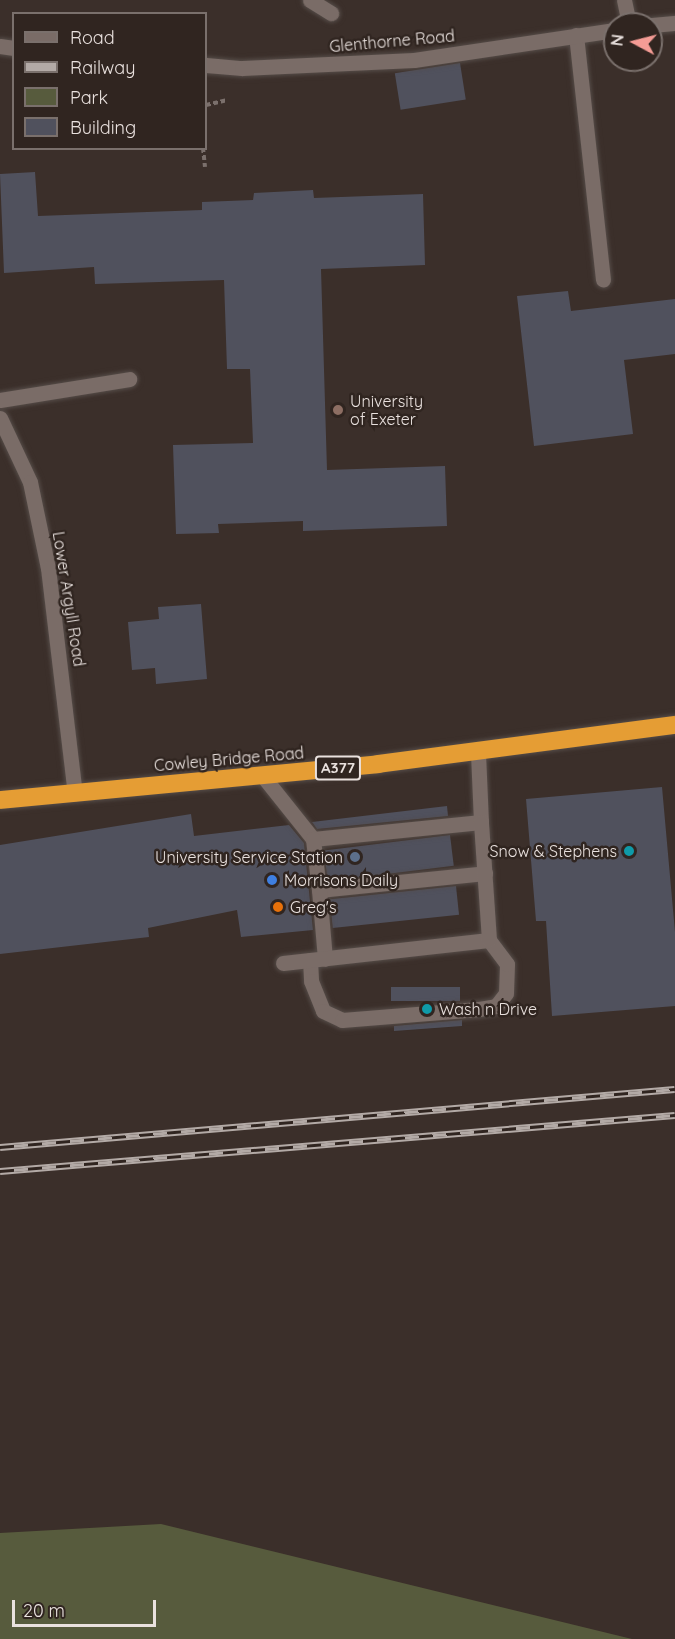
<!DOCTYPE html>
<html>
<head>
<meta charset="utf-8">
<style>
  body { margin:0 }
  #map { position:relative; width:675px; height:1639px; overflow:hidden; background:#3b2f2a; font-family:Quicksand,sans-serif }
  div>[style] { position:absolute }
  .green>* { inset:0; background:#575b3d }
  .building>* { inset:0; background:#50515d; transform-origin:0 0 }
  .path>* { height:4px; margin-top:-2px; transform-origin:0; background:repeating-linear-gradient(90deg,#7b706c 0 4.5px,transparent 0 7.5px) }
  .roads { filter:drop-shadow(0 0 2px #554c48) drop-shadow(0 0 2px #554c48) }
  .lane>* { height:15px; margin:-7.5px; padding:0 7.5px; transform-origin:7.5px; border-radius:7.5px; background:#7a6c67 }
  .street>* { height:15px; margin:-7.5px; padding:0 7.5px; transform-origin:7.5px; border-radius:7.5px; background:#7a6c67 }
  .highway>* { height:18px; margin:-9px; padding:0 9px; transform-origin:9px; border-radius:9px; background:#e59d34 }
  .rail>* { height:7px; margin-top:-3.5px; transform-origin:0; background:repeating-linear-gradient(90deg,#302520 0 14px,#b3aaa6 0 28px); box-sizing:border-box; border-block:2px solid #b3aaa6 }
  .dots>* { width:16px; height:16px; translate:-50% -50%; box-sizing:border-box; border:3px solid #302520; border-radius:50% }
  span { translate:-50% -50%; white-space:nowrap; text-align:center; line-height:1.15; -webkit-text-stroke:5px #302520; paint-order:stroke }
  .shield-label span { padding:2px 4px; background:#302520; border:2px solid; border-radius:4px; -webkit-text-stroke-width:0 }
  .shield-label { font-size:15px; color:#e9e1de; font-weight:700 }
  .street-label { font-size:16px; color:#e9e1de }
  .poi-label { font-size:16px; color:#e9e1de }
  .left { translate:0 -50%; text-align:left }
  .right { translate:-100% -50%; text-align:right }
  .legend { position:absolute; left:12px; top:12px; width:195px; height:138px; box-sizing:border-box; background:#302520; border:2px solid #7a706c; margin:0; padding:8px 10px; list-style:none; font-size:18px; color:#e9e1de }
  .legend li { display:flex; align-items:center; gap:12px; height:30px }
  .legend b { width:30px; border:2px solid #7a706c }
  .north { position:absolute; left:603px; top:12px; width:60px; height:60px; box-sizing:border-box; background:#302520; border:2px solid #7a706c; border-radius:50%; rotate:277deg; font-size:16px; font-weight:700; line-height:24px; text-align:center; color:#e9e1de }
  .north::after { content:''; display:block; margin:auto; width:21px; height:27px; background:#f59c95; clip-path:polygon(50% 0,100% 100%,50% 72%,0 100%) }
  .scale { position:absolute; left:12px; top:1600px; width:144px; height:27px; box-sizing:border-box; border:3px solid #e9e1de; border-top:0; padding-left:8px; font-size:18px; line-height:21px; white-space:nowrap; color:#e9e1de; -webkit-text-stroke:4px #302520; paint-order:stroke }
</style>
</head>
<body>
<div id="map">
  <div class="green">
    <div style="clip-path:polygon(161px 1524px,632px 1639px,0 1639px,0 1533px)"></div>
  </div>
  <div class="building">
    <div style="left:460px;top:63px;width:37px;height:66px;rotate:81deg"></div>
    <div style="clip-path:polygon(35px 172px,38px 216px,202px 210px,202px 202px,253px 200px,254px 193px,313px 190px,314px 198px,423px 194px,425px 265px,321px 269px,327px 470px,445px 466px,447px 526px,303px 531px,303px 521px,218px 524px,219px 533px,176px 534px,173px 445px,253px 443px,250px 369px,227px 369px,224px 280px,95px 284px,94px 267px,4px 273px,0 174px)"></div>
    <div style="clip-path:polygon(568px 291px,571px 311px,675px 299px,675px 354px,624px 360px,633px 434px,534px 446px,517px 296px)"></div>
    <div style="clip-path:polygon(201px 604px,207px 679px,156px 684px,155px 668px,132px 670px,128px 622px,159px 619px,158px 607px)"></div>
    <div style="clip-path:polygon(662px 787px,675px 932px,675px 1006px,552px 1016px,546px 921px,536px 921px,526px 799px)"></div>
    <div style="clip-path:polygon(447px 806px,448px 816px,317px 829px,312px 822px)"></div>
    <div style="clip-path:polygon(191px 814px,194px 836px,289px 825px,304px 843px,313px 930px,241px 937px,237px 910px,148px 928px,149px 937px,0 954px,0 845px)"></div>
    <div style="left:450px;top:835px;width:31px;height:127px;rotate:83deg"></div>
    <div style="left:456px;top:886px;width:29px;height:127px;rotate:84deg"></div>
    <div style="left:460px;top:987px;width:14px;height:69px;rotate:90deg"></div>
    <div style="clip-path:polygon(462px 1020px,462px 1026px,394px 1031px,394px 1026px)"></div>
  </div>
  <div class="path">
    <div style="left:206px;top:105px;width:22px;rotate:-13deg"></div>
    <div style="left:203px;top:148px;width:19px;rotate:84deg"></div>
  </div>
  <div class="roads">
    <div class="lane">
      <div style="left:624px;top:0;width:25px;rotate:78deg"></div>
      <div style="left:576px;top:35px;width:246px;rotate:83.7deg"></div>
      <div style="left:0;top:400px;width:131px;rotate:-9.2deg"></div>
      <div style="left:262px;top:775px;width:82px;rotate:51.4deg"></div>
      <div style="left:313px;top:839px;width:169px;rotate:-5.8deg"></div>
      <div style="left:481px;top:822px;width:69px;rotate:-92.5deg"></div>
      <div style="left:313px;top:839px;width:51px;rotate:83.3deg"></div>
      <div style="left:319px;top:890px;width:167px;rotate:-5.8deg"></div>
      <div style="left:319px;top:890px;width:69px;rotate:85deg"></div>
      <div style="left:310px;top:960px;width:21px;rotate:87deg"></div>
      <div style="left:311px;top:981px;width:32px;rotate:68deg"></div>
      <div style="left:323px;top:1011px;width:21px;rotate:25deg"></div>
      <div style="left:342px;top:1020px;width:137px;rotate:-4.6deg"></div>
      <div style="left:479px;top:1009px;width:17px;rotate:-10deg"></div>
      <div style="left:496px;top:1006px;width:16px;rotate:-52deg"></div>
      <div style="left:506px;top:993px;width:29px;rotate:-88deg"></div>
      <div style="left:507px;top:964px;width:30px;rotate:-127deg"></div>
      <div style="left:283px;top:963px;width:207px;rotate:-6.4deg"></div>
      <div style="left:489px;top:940px;width:118px;rotate:-93.9deg"></div>
    </div>
    <div class="street">
      <div style="left:310px;top:0;width:25px;rotate:32deg"></div>
      <div style="left:651px;top:25px;width:24px;rotate:-5deg"></div>
      <div style="left:0;top:46px;width:14px;rotate:8deg"></div>
      <div style="left:206px;top:65px;width:36px;rotate:5deg"></div>
      <div style="left:242px;top:68px;width:172px;rotate:-2.7deg"></div>
      <div style="left:414px;top:60px;width:203px;rotate:-8.5deg"></div>
      <div style="left:0;top:418px;width:71px;rotate:64.9deg"></div>
      <div style="left:30px;top:482px;width:88px;rotate:78.2deg"></div>
      <div style="left:48px;top:568px;width:227px;rotate:83.2deg"></div>
    </div>
    <div class="highway">
      <div style="left:0;top:800px;width:380px;rotate:-5.4deg"></div>
      <div style="left:378px;top:764px;width:300px;rotate:-7.5deg"></div>
    </div>
  </div>
  <div class="rail">
    <div style="left:0;top:1147px;width:677px;rotate:-4.91deg"></div>
    <div style="left:0;top:1171px;width:677px;rotate:-4.74deg"></div>
  </div>
  <div class="dots">
    <div style="left:338px;top:410px;background:#8d6e63"></div>
    <div style="left:629px;top:851px;background:#0f9aa8"></div>
    <div style="left:355px;top:857px;background:#5c6f8a"></div>
    <div style="left:272px;top:880px;background:#3f7fe0"></div>
    <div style="left:278px;top:907px;background:#e8710a"></div>
    <div style="left:427px;top:1009px;background:#0f9aa8"></div>
  </div>
  <div class="shield-label">
    <span style="left:338px;top:768px">A377</span>
  </div>
  <div class="street-label">
    <span style="left:392px;top:41px;rotate:-5deg">Glenthorne Road</span>
    <span style="left:69px;top:599px;rotate:81deg">Lower Argyll Road</span>
    <span style="left:229px;top:759px;rotate:-5deg">Cowley Bridge Road</span>
  </div>
  <div class="poi-label">
    <span class="left" style="left:350px;top:410px">University<br>of Exeter</span>
    <span class="right" style="left:617px;top:851px">Snow &amp; Stephens</span>
    <span class="right" style="left:343px;top:857px">University Service Station</span>
    <span class="left" style="left:284px;top:880px">Morrisons Daily</span>
    <span class="left" style="left:290px;top:907px">Greg's</span>
    <span class="left" style="left:439px;top:1009px">Wash n Drive</span>
  </div>
  <ul class="legend">
  <li><b style="height:8px;background:#7a6c67"></b>Road</li>
  <li><b style="height:8px;background:#b3aaa6"></b>Railway</li>
  <li><b style="height:16px;background:#575b3d"></b>Park</li>
  <li><b style="height:16px;background:#50515d"></b>Building</li>
  </ul>
  <div class="north">N</div>
  <div class="scale">20 m</div>
</div>
</body>
</html>
